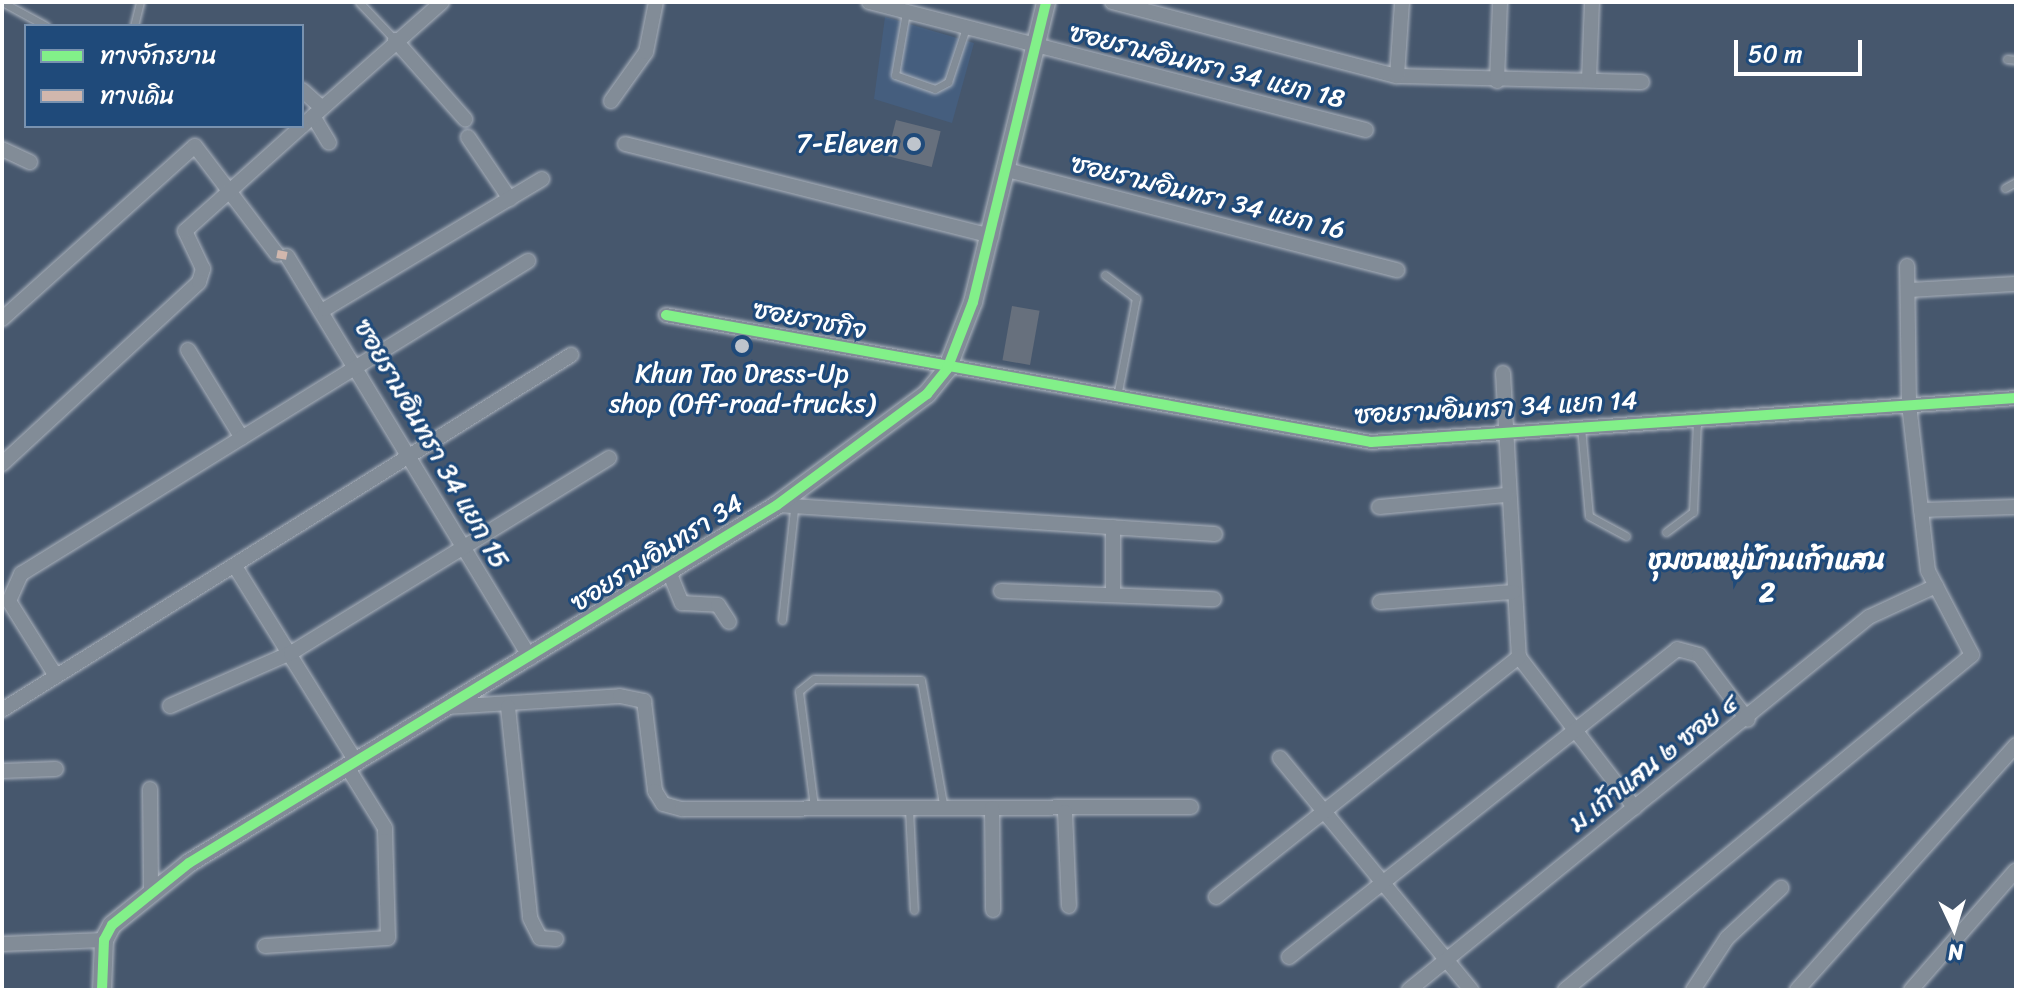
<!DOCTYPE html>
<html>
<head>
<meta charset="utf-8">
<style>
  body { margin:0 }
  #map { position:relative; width:2018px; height:992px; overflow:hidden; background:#46576d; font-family:Sriracha,"Playpen Sans Thai",sans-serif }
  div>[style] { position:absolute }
  .built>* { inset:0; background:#455e7e }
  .building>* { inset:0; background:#67707d; transform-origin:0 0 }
  .roads { filter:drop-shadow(0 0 2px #acb3bd) drop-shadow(0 0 2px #acb3bd) }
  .service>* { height:7px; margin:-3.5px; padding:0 3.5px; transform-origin:3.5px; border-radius:3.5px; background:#828c97 }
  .minor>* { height:14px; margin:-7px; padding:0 7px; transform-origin:7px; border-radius:7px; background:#828c97 }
  .tertiary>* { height:18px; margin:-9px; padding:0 9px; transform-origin:9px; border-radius:9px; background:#828c97 }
  .quiet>* { height:8px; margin-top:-4px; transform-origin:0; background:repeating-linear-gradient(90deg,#d1b7ad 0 16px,transparent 0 24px) }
  .cycleway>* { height:10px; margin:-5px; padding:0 5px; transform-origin:5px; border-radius:5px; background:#82f089 }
  .dots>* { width:22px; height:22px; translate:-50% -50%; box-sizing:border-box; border:4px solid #1f4a7a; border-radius:50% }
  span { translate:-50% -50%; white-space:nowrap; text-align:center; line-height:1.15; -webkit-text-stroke:6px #1f4a7a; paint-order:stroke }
  .street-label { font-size:26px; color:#fff }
  .poi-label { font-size:26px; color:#fff }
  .right { translate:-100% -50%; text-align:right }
  .neighbourhood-label { font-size:28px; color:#fff; font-weight:700 }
  .frame { position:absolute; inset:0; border:4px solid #fff; pointer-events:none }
  .legend { position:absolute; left:24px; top:24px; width:280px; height:104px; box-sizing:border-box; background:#1f4a7a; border:2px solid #7992af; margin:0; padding:10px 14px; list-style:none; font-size:24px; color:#fff }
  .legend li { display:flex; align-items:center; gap:16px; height:40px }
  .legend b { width:40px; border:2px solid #7992af }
  .north { position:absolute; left:1914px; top:888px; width:80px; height:80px; -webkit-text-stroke:6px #1f4a7a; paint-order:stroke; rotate:176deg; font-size:22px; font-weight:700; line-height:32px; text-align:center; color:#fff }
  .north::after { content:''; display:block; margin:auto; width:28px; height:36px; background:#fff; clip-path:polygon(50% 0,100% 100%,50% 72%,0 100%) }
  .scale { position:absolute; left:1734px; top:40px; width:128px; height:36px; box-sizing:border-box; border:4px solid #fff; border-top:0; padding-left:10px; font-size:24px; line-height:28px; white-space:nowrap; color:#fff; -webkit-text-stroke:6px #1f4a7a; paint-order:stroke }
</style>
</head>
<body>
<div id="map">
  <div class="built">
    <div style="clip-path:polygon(885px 17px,974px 43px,952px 123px,874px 99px)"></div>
  </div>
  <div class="building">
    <div style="left:896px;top:120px;width:46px;height:37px;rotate:14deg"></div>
    <div style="left:1012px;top:306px;width:28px;height:55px;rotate:10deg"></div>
  </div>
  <div class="roads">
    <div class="service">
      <div style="left:2px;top:2px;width:50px;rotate:28.6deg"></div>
      <div style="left:359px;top:2px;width:52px;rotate:46.5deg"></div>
      <div style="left:906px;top:12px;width:64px;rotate:99.9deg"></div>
      <div style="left:895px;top:75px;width:42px;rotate:19.3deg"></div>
      <div style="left:935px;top:89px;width:15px;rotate:-28deg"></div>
      <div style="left:948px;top:82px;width:57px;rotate:-71.6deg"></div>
      <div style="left:134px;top:26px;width:25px;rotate:-76deg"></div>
      <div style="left:2007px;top:59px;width:9px;rotate:6deg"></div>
      <div style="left:2005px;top:188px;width:13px;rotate:-29deg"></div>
      <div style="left:1105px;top:275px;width:39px;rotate:37deg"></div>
      <div style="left:1136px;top:298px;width:101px;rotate:100.9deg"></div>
      <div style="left:1581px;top:427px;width:89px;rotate:84.9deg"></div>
      <div style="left:1589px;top:516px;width:42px;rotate:28.4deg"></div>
      <div style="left:1666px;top:532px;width:34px;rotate:-37deg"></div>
      <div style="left:1693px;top:512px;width:92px;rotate:-87.5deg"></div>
      <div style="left:782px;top:620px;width:112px;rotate:-83.8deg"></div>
      <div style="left:814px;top:807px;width:117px;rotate:-97.4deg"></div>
      <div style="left:799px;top:691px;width:19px;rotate:-39deg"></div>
      <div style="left:814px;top:679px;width:107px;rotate:0.5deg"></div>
      <div style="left:921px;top:680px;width:126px;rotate:79.9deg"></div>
      <div style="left:909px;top:809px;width:101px;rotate:87.2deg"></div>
    </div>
    <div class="minor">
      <div style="left:869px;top:2px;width:513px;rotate:14.44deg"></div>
      <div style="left:1112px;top:2px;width:294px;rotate:14.6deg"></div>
      <div style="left:1397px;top:76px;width:245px;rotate:1.4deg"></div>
      <div style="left:395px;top:40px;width:106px;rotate:48.5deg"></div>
      <div style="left:1397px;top:76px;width:74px;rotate:-86.1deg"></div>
      <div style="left:1589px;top:80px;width:78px;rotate:-87.8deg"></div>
      <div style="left:1497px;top:81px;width:79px;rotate:-87.8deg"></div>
      <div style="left:302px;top:90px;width:27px;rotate:42deg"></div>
      <div style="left:611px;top:101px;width:60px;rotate:-54.5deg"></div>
      <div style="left:646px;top:52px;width:51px;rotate:-78.7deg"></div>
      <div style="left:313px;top:116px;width:31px;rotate:59deg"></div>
      <div style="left:302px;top:126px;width:187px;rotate:-41.5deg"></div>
      <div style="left:468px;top:137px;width:75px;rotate:55.9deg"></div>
      <div style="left:625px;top:144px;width:378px;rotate:14.1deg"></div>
      <div style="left:2px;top:149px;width:31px;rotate:25deg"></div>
      <div style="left:1007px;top:170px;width:403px;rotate:14.4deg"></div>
      <div style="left:287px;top:256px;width:470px;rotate:58.8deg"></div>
      <div style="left:1908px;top:290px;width:108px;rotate:-3.2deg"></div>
      <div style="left:325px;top:309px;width:253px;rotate:-30.9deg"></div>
      <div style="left:666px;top:315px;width:716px;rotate:10.21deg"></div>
      <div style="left:1371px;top:442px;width:646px;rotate:-3.9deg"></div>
      <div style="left:2px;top:319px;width:259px;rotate:-41.9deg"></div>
      <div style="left:195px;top:146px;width:136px;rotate:52.8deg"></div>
      <div style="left:188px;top:350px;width:103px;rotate:58.5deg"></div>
      <div style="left:1503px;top:373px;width:284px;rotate:86.8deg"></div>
      <div style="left:1519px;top:657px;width:190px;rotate:52.5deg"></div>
      <div style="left:2px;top:464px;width:268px;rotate:-42.7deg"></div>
      <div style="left:199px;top:282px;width:14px;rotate:-73deg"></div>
      <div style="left:203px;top:269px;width:42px;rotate:-115.3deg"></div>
      <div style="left:185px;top:231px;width:157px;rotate:-41.9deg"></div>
      <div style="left:777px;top:505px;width:439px;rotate:3.8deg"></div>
      <div style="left:1379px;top:507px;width:128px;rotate:-5.4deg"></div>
      <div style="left:1921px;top:510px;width:95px;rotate:-1.8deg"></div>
      <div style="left:236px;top:568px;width:226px;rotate:58.2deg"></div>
      <div style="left:668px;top:569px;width:37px;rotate:68deg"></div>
      <div style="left:682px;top:603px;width:36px;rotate:3deg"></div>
      <div style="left:718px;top:605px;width:20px;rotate:57deg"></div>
      <div style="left:1001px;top:591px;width:213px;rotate:2.2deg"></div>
      <div style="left:1113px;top:594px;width:67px;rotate:-90deg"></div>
      <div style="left:1380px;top:602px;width:134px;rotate:-4.3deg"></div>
      <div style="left:56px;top:676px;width:89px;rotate:-122.1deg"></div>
      <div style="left:9px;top:601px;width:30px;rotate:-66deg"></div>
      <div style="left:21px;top:574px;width:596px;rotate:-31.69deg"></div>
      <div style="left:170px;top:706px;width:132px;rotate:-23.7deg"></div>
      <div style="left:291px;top:653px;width:373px;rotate:-31.5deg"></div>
      <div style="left:447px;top:707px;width:173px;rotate:-3.6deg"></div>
      <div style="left:620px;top:696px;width:25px;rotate:12deg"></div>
      <div style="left:644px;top:701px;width:91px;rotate:83deg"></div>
      <div style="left:655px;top:791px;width:15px;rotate:58deg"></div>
      <div style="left:663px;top:804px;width:20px;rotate:15deg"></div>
      <div style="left:682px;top:809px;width:509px;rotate:-0.23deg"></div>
      <div style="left:508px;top:707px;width:212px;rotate:84deg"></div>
      <div style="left:530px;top:918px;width:22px;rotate:63deg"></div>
      <div style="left:540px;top:938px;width:16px;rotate:4deg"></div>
      <div style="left:2px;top:710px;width:671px;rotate:-31.96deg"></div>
      <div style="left:1280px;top:758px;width:301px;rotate:50.5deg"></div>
      <div style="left:2px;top:771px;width:54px;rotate:-2.1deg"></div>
      <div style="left:150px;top:789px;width:102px;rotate:89.4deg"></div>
      <div style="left:992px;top:808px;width:102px;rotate:89.4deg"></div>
      <div style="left:1065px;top:812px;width:94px;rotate:87.6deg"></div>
      <div style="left:1216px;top:897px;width:387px;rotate:-38.4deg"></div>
      <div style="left:2px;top:944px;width:102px;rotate:-2.2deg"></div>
      <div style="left:265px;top:946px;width:123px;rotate:-3.7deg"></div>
      <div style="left:388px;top:938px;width:110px;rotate:-91.6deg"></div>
      <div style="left:385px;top:828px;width:74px;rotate:-121.8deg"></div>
      <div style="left:1289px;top:957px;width:495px;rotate:-38.4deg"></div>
      <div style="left:1677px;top:649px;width:23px;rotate:15deg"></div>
      <div style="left:1699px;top:655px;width:81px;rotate:53deg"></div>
      <div style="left:1409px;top:990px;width:592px;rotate:-39.04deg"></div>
      <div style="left:1869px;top:617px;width:74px;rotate:-24.8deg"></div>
      <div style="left:1565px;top:990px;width:527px;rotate:-39.46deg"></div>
      <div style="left:1972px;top:655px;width:95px;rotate:-117.6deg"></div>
      <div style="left:1928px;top:571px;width:168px;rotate:-96.5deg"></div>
      <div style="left:1909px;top:404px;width:138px;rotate:-90.8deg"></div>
      <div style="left:1693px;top:990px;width:62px;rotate:-56.8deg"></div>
      <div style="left:1727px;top:938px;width:74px;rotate:-42.8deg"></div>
      <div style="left:1797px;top:990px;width:329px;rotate:-48.2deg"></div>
      <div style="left:1911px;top:990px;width:159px;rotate:-48.8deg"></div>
    </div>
    <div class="tertiary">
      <div style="left:102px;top:990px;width:50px;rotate:-87.7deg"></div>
      <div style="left:104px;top:940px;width:17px;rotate:-62deg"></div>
      <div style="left:112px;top:925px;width:99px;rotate:-38.8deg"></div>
      <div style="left:189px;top:863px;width:688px;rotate:-31.33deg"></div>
      <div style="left:777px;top:505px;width:187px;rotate:-36.5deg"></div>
      <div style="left:927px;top:394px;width:32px;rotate:-51deg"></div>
      <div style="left:947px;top:369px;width:72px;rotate:-68.8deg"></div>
      <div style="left:973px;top:302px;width:309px;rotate:-76.3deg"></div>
    </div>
  </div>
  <div class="quiet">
    <div style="left:277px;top:254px;width:10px;rotate:11deg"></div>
  </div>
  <div class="cycleway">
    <div style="left:666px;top:315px;width:716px;rotate:10.21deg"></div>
    <div style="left:1371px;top:442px;width:646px;rotate:-3.9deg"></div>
    <div style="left:102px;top:990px;width:50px;rotate:-87.7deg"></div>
    <div style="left:104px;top:940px;width:17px;rotate:-62deg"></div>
    <div style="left:112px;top:925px;width:99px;rotate:-38.8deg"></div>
    <div style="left:189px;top:863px;width:688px;rotate:-31.33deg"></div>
    <div style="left:777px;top:505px;width:187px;rotate:-36.5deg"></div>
    <div style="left:927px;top:394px;width:32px;rotate:-51deg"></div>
    <div style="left:947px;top:369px;width:72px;rotate:-68.8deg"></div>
    <div style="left:973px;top:302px;width:309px;rotate:-76.3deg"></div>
  </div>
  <div class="dots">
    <div style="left:914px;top:144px;background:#bec4cc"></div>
    <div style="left:742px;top:346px;background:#bec4cc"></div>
  </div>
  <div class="street-label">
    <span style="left:1207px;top:66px;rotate:14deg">ซอยรามอินทรา 34 แยก 18</span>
    <span style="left:1208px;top:197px;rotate:14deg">ซอยรามอินทรา 34 แยก 16</span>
    <span style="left:810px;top:320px;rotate:11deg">ซอยราชกิจ</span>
    <span style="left:1496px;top:408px;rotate:-3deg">ซอยรามอินทรา 34 แยก 14</span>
    <span style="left:431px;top:444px;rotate:60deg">ซอยรามอินทรา 34 แยก 15</span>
    <span style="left:657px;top:553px;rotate:-32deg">ซอยรามอินทรา 34</span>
    <span style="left:1654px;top:763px;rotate:-38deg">ม.เก้าแสน ๒ ซอย ๔</span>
  </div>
  <div class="poi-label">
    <span class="right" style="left:898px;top:144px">7-Eleven</span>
    <span style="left:742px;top:389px">Khun Tao Dress-Up<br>shop (Off-road-trucks)</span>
  </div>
  <div class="neighbourhood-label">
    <span style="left:1767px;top:576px">ชุมชนหมู่บ้านเก้าแสน<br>2</span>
  </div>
  <div class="frame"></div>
  <ul class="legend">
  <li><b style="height:10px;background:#82f089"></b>ทางจักรยาน</li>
  <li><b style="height:10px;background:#d1b7ad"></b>ทางเดิน</li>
  </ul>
  <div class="north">N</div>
  <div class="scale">50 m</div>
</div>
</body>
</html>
